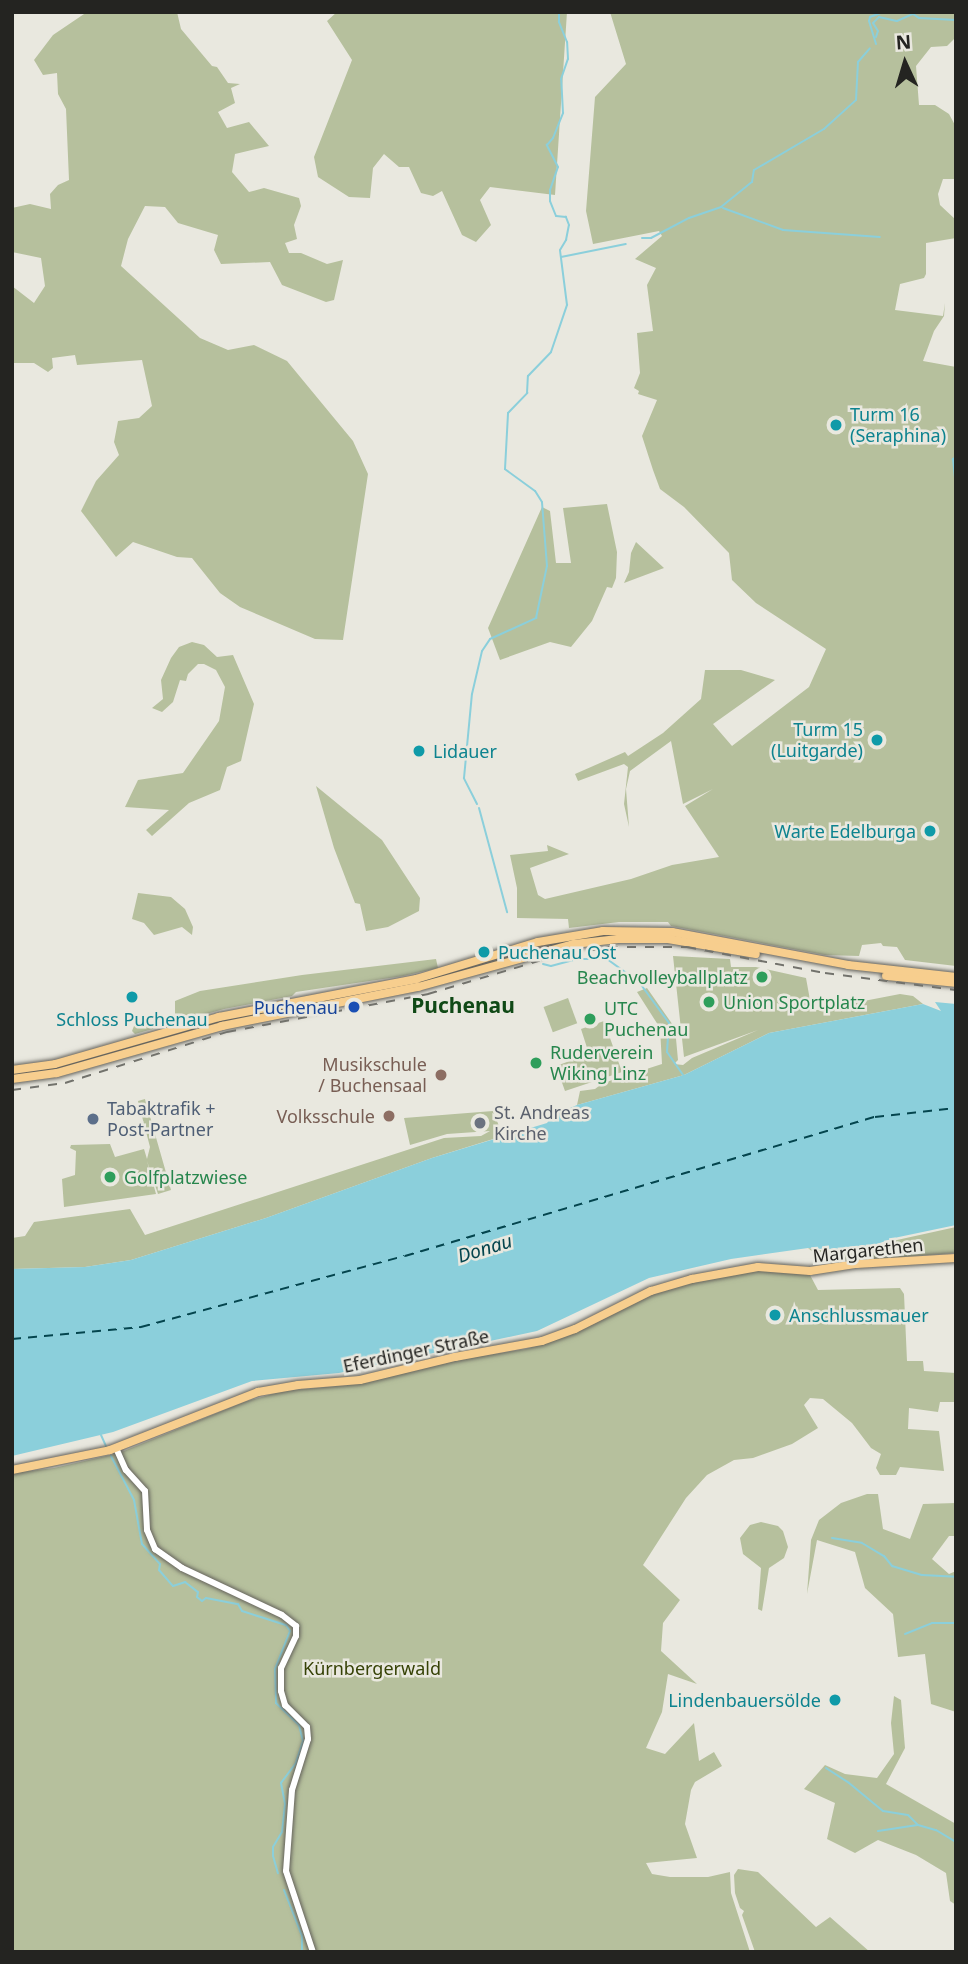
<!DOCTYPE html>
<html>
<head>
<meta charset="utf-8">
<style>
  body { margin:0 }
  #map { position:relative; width:968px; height:1964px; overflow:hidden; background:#e9e8df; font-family:"Noto Sans",sans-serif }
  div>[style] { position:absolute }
  .green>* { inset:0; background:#b6c09d; transform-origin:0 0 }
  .water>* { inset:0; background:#8bcfdb }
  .stream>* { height:2px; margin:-1px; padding:0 1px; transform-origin:1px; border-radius:1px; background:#8bcfdb }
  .ferry>* { height:2px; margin-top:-1px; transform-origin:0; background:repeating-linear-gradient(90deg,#04454e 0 9px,transparent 0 16px) }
  .roads { filter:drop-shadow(0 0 2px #65635c) drop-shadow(0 0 2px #65635c) }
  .minor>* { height:6px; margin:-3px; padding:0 3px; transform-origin:3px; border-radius:3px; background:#fff }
  .major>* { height:8px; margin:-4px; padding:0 4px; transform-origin:4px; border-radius:4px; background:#f7ce8e }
  .rail>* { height:2px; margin-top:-1px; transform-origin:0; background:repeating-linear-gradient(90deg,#72726c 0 9px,transparent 0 18px) }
  .dots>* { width:19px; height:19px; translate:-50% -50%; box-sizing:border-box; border:4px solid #e9e8df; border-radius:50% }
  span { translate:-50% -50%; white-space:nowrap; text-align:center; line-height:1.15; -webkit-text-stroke:5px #e9e8df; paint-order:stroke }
  .culture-label { font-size:18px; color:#0d838f }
  .left { translate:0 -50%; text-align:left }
  .right { translate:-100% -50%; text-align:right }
  .leisure-label { font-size:18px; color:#27864d }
  .transit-label { font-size:18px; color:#164399 }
  .education-label { font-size:18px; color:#785e54 }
  .service-label { font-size:18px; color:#4e5e75 }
  .worship-label { font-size:18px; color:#5b616d }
  .street-label { font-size:18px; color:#242421 }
  .park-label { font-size:18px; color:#364206 }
  .water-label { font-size:19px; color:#04454e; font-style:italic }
  .quarter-label { font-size:21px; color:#104916; font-weight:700 }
  .frame { position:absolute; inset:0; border:14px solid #242421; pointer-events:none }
  .north { position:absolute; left:870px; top:28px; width:70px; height:70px; -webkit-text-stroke:5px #e9e8df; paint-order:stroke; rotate:356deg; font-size:19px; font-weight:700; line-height:28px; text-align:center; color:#242421 }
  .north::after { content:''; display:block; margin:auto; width:24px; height:32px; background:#242421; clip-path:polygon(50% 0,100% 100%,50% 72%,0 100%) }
</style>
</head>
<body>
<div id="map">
  <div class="green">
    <div style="clip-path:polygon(87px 12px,177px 12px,181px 29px,212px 66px,217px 67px,228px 83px,240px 84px,231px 88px,235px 103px,218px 112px,227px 128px,249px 122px,269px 146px,235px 154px,232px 172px,249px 192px,264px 188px,299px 198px,301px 206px,294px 225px,297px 239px,285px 243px,289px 253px,301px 253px,327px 264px,343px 260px,334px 300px,326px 302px,282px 285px,270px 262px,221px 264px,214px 250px,218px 235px,178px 223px,165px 207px,145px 206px,128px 239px,121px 266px,200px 338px,228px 350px,254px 345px,287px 361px,353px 441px,368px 474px,343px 640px,315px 639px,240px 607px,220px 593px,192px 558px,177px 557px,133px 542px,116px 557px,81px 511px,96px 481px,119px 455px,114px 442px,118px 421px,139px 418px,152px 406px,142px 360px,77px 365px,75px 355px,52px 358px,53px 368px,48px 372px,34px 363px,12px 363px,12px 286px,34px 303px,45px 286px,41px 258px,12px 252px,12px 208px,30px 204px,51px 209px,50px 194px,58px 185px,69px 180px,66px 109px,58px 94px,57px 73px,43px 75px,34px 60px,53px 35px)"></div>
    <div style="clip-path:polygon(337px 12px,567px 12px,555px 195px,490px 187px,480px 200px,491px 225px,476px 242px,462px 235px,442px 191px,433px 196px,421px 193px,409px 167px,399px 167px,384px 154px,373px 168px,370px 198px,349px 197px,318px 177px,314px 157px,352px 60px,327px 21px)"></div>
    <div style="clip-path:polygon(610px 12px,956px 12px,956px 37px,947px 46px,931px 47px,916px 66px,919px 105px,935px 105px,949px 114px,956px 127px,956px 179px,943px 179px,938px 194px,940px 205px,956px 220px,956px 238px,926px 243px,926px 274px,924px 278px,900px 284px,895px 310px,943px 316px,945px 303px,944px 316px,934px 331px,923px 361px,956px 367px,956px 966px,905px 960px,897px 947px,883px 946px,881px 943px,862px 945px,859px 956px,825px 955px,671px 926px,668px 922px,619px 922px,569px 928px,568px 919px,517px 918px,517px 888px,510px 855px,548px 851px,547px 845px,569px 854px,530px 868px,538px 895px,545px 899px,631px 879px,672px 865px,719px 857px,685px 806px,713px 789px,683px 804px,671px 741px,630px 771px,626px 789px,629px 827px,624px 804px,628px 767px,624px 764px,578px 781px,575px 774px,625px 752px,628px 756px,663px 733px,701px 699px,705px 670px,741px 670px,775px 680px,713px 724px,732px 746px,809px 687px,826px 649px,756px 603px,732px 580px,729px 553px,684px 507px,660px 489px,653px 470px,642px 436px,657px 400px,638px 394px,639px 391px,634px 388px,640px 373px,637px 333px,653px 331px,647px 285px,656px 268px,635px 259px,662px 236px,659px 231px,593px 244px,586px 211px,595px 97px,626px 64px)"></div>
    <div style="clip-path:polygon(607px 504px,617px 552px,616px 578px,612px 588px,607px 587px,592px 621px,571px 647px,550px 642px,500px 660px,488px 628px,542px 507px,550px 511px,556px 563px,571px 563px,563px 508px)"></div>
    <div style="clip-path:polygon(636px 542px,664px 568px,624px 583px,629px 572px,631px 553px)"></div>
    <div style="clip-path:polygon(192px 642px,204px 645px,217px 657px,233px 655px,254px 704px,241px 761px,227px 767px,220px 790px,189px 803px,152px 836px,146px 830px,169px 810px,125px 807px,138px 780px,183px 773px,219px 721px,225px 687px,216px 670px,204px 664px,198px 664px,188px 674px,186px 681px,180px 680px,173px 702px,162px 712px,152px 708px,163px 699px,161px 680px,171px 658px,179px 647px)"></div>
    <div style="clip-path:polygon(316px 786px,382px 840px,420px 898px,419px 911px,388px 927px,366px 931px,360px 904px,355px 903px,334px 848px)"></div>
    <div style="clip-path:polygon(138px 893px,171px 897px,185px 909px,193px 927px,192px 935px,182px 927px,154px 935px,144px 923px,132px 919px)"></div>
    <div style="clip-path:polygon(673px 956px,730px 959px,731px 967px,756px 967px,806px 978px,812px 1011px,900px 994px,913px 996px,923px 1004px,769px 1033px,684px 1075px,577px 1105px,580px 1091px,595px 1089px,603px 1083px,662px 1064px,660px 1028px,637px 992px,647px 988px,675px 1028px,678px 1060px,674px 1064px,683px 1065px,692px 1058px,758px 1030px,684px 1057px)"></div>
    <div style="clip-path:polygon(436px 959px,438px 968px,403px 976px,296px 992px,292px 996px,224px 1009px,135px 1034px,132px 1031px,134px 1026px,175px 1017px,175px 1001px,200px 991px,302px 975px)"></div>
    <div style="left:568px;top:998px;width:27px;height:26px;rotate:70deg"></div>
    <div style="clip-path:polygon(604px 1021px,622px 1072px,565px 1091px,556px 1066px,589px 1054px,581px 1029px)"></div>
    <div style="clip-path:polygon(145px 1099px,171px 1190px,158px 1194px,147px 1161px,156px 1194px,64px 1207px,62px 1179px,75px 1175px,76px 1151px,70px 1148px,71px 1145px,110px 1144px,115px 1157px,144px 1149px,147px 1159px,150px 1147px,138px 1101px)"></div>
    <div style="clip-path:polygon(493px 1111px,503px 1136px,432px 1158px,266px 1218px,131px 1260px,85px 1267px,12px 1269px,12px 1238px,25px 1236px,34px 1222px,130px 1209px,145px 1235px,444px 1138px,481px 1136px,490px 1131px,447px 1134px,410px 1145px,404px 1118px)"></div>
    <div style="clip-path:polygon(956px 1227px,956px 1253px,832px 1262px,820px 1258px,808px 1248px,841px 1254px,857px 1253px,897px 1240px)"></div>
    <div style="clip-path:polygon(761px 1270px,810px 1275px,818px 1290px,900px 1288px,904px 1294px,907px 1361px,923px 1361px,924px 1371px,956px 1373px,956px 1402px,940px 1402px,938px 1412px,909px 1408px,908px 1429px,939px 1431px,944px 1471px,900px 1467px,896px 1475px,880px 1475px,876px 1468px,881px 1454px,871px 1448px,852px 1423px,823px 1399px,810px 1398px,804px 1405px,818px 1428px,792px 1444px,753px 1458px,734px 1460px,707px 1475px,686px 1498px,643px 1565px,680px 1600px,663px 1623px,661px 1651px,697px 1684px,668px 1674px,662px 1712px,646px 1748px,665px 1754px,694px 1723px,699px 1761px,714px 1752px,722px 1766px,695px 1782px,691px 1790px,685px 1824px,697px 1858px,646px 1863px,652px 1874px,670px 1877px,708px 1877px,730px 1872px,731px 1893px,750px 1952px,12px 1952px,12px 1473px,54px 1468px,119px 1453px,244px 1402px,283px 1391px,347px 1385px,469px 1358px,526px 1349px,570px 1335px,628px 1304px,679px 1285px)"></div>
    <div style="clip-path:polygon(878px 1494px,883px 1529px,910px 1539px,923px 1504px,956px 1503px,956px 1536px,949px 1536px,932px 1559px,949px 1574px,956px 1571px,956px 1712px,931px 1704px,925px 1654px,898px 1657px,893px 1614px,865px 1588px,855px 1552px,817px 1540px,807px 1594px,811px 1540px,819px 1520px,841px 1503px,867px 1494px)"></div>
    <div style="clip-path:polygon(761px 1522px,778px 1526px,783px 1531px,788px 1547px,784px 1558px,769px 1568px,762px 1611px,758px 1609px,761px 1568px,743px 1554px,740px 1538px,750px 1525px)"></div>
    <div style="clip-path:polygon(894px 1696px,901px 1700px,905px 1748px,886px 1784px,956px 1824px,956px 1905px,950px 1901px,946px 1873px,916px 1855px,878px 1840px,855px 1853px,827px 1839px,835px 1803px,804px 1789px,825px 1765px,845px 1774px,877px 1778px,894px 1754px,891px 1723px)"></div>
    <div style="clip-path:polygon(738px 1869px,758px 1872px,816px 1927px,830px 1917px,870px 1952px,755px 1952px,742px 1915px,744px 1911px,740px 1908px,735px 1893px,734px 1875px)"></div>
  </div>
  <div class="water">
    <div style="clip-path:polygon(935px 1002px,956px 1004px,956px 1225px,894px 1238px,857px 1251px,808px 1248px,731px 1259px,649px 1278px,537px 1331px,339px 1373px,252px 1381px,113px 1432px,12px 1456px,12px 1269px,85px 1267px,131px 1260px,266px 1218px,432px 1158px,547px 1123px,552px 1116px,577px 1105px,684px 1075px,769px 1033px,923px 1004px,941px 1011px)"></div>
  </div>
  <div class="stream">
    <div style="left:876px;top:37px;width:6px;rotate:-72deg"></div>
    <div style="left:878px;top:31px;width:9px;rotate:-122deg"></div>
    <div style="left:873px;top:23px;width:8px;rotate:-45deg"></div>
    <div style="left:879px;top:17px;width:18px;rotate:13deg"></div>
    <div style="left:897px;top:21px;width:17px;rotate:-24deg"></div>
    <div style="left:913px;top:14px;width:7px;rotate:34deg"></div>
    <div style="left:919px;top:18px;width:37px;rotate:3deg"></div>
    <div style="left:876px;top:44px;width:24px;rotate:-107deg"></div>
    <div style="left:869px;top:21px;width:4px;rotate:-76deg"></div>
    <div style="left:870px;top:17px;width:14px;rotate:-21deg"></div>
    <div style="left:723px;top:208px;width:64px;rotate:20.1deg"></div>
    <div style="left:783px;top:230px;width:97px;rotate:4.1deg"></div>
    <div style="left:642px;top:238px;width:9px"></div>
    <div style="left:651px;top:238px;width:43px;rotate:-27.8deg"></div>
    <div style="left:689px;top:218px;width:34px;rotate:-19deg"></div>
    <div style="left:721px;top:207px;width:40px;rotate:-39deg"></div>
    <div style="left:752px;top:182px;width:12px;rotate:-81deg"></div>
    <div style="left:754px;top:170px;width:81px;rotate:-30.4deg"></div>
    <div style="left:824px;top:129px;width:43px;rotate:-42.2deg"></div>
    <div style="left:856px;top:100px;width:38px;rotate:-87deg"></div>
    <div style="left:858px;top:62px;width:18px;rotate:-49deg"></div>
    <div style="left:561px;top:257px;width:66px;rotate:-11.3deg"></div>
    <div style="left:956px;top:457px;width:4px;rotate:146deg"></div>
    <div style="left:953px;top:459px;width:31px;rotate:84deg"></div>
    <div style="left:477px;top:804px;width:29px;rotate:-117deg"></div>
    <div style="left:464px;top:778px;width:84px;rotate:-84.6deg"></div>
    <div style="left:472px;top:694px;width:44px;rotate:-76.9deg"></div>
    <div style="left:482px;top:651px;width:14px;rotate:-56deg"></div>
    <div style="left:490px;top:639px;width:51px;rotate:-24.5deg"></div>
    <div style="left:536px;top:618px;width:53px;rotate:-78.1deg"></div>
    <div style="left:547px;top:566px;width:64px;rotate:-94.5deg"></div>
    <div style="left:542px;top:502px;width:13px;rotate:-122deg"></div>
    <div style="left:535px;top:491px;width:37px;rotate:-144deg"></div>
    <div style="left:505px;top:469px;width:56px;rotate:-86.9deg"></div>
    <div style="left:508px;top:413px;width:28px;rotate:-46deg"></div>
    <div style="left:527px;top:393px;width:17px;rotate:-87deg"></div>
    <div style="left:528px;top:376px;width:33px;rotate:-46deg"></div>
    <div style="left:551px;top:352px;width:50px;rotate:-71.2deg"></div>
    <div style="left:567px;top:305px;width:55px;rotate:-97.3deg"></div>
    <div style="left:560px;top:250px;width:12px;rotate:-59deg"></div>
    <div style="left:566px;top:240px;width:15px;rotate:-79deg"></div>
    <div style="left:569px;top:225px;width:9px;rotate:-111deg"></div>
    <div style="left:566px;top:217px;width:10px;rotate:-174deg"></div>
    <div style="left:556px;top:216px;width:16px;rotate:-112deg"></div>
    <div style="left:550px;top:201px;width:11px;rotate:-90deg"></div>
    <div style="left:550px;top:190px;width:24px;rotate:-71deg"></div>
    <div style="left:558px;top:167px;width:25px;rotate:-117deg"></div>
    <div style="left:547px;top:145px;width:9px;rotate:-49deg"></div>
    <div style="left:553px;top:138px;width:27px;rotate:-68deg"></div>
    <div style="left:563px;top:113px;width:34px;rotate:-93deg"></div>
    <div style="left:561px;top:79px;width:21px;rotate:-71deg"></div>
    <div style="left:568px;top:59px;width:17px;rotate:-93deg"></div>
    <div style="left:567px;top:42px;width:22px;rotate:-112deg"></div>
    <div style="left:559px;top:22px;width:10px;rotate:-90deg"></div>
    <div style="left:479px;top:808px;width:108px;rotate:74.9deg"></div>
    <div style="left:543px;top:964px;width:8px;rotate:14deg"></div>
    <div style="left:551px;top:966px;width:27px;rotate:-15deg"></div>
    <div style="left:577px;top:959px;width:30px"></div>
    <div style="left:607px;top:959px;width:39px;rotate:36deg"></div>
    <div style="left:639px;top:982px;width:51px;rotate:53.8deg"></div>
    <div style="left:669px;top:1023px;width:29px;rotate:94deg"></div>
    <div style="left:667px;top:1052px;width:29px;rotate:55deg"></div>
    <div style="left:101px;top:1435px;width:12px;rotate:66deg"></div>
    <div style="left:111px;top:1456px;width:50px;rotate:62.4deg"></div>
    <div style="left:134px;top:1500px;width:45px;rotate:79.7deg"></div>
    <div style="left:142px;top:1544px;width:27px;rotate:48deg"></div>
    <div style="left:160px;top:1564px;width:6px;rotate:99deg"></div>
    <div style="left:159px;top:1570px;width:21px;rotate:49deg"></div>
    <div style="left:173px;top:1586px;width:13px;rotate:-18deg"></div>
    <div style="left:185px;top:1582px;width:16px;rotate:38deg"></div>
    <div style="left:198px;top:1592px;width:5px;rotate:101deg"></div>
    <div style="left:197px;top:1597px;width:6px;rotate:39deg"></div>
    <div style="left:202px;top:1601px;width:5px;rotate:-37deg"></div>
    <div style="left:206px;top:1598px;width:33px;rotate:11deg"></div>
    <div style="left:238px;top:1604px;width:8px;rotate:60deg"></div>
    <div style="left:242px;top:1611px;width:46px;rotate:17.7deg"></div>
    <div style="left:286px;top:1625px;width:7px;rotate:56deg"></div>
    <div style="left:290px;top:1631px;width:41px;rotate:111.5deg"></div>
    <div style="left:275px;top:1669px;width:34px;rotate:88deg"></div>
    <div style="left:276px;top:1703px;width:32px;rotate:44deg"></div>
    <div style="left:299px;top:1725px;width:16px;rotate:76deg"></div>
    <div style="left:303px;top:1741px;width:23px;rotate:108deg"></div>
    <div style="left:296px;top:1763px;width:25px;rotate:127deg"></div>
    <div style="left:281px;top:1783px;width:21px;rotate:79deg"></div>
    <div style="left:285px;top:1804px;width:28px;rotate:96deg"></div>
    <div style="left:282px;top:1832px;width:17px;rotate:121deg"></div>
    <div style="left:273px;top:1847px;width:9px;rotate:90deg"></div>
    <div style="left:273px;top:1856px;width:18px;rotate:74deg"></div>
    <div style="left:832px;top:1538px;width:30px;rotate:9deg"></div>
    <div style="left:862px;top:1543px;width:26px;rotate:31deg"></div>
    <div style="left:884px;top:1556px;width:13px;rotate:51deg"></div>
    <div style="left:892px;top:1566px;width:31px;rotate:17deg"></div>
    <div style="left:922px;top:1575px;width:34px;rotate:3deg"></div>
    <div style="left:905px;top:1634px;width:29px;rotate:-22deg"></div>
    <div style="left:932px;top:1623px;width:24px"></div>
    <div style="left:826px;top:1768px;width:27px;rotate:33deg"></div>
    <div style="left:849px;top:1783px;width:44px;rotate:39.5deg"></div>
    <div style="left:883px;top:1811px;width:25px;rotate:9deg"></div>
    <div style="left:908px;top:1815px;width:14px;rotate:45deg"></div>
    <div style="left:918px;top:1825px;width:19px;rotate:16deg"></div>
    <div style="left:936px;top:1830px;width:23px;rotate:31deg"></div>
    <div style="left:878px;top:1831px;width:40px;rotate:-8.5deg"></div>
    <div style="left:284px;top:1890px;width:49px;rotate:68.6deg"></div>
    <div style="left:302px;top:1936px;width:16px;rotate:90deg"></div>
  </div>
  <div class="ferry">
    <div style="left:12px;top:1339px;width:130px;rotate:-5.3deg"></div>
    <div style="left:141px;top:1327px;width:273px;rotate:-15.1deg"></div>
    <div style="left:405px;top:1256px;width:490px;rotate:-16.5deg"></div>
    <div style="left:875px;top:1117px;width:81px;rotate:-6.3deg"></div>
  </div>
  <div class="roads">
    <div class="minor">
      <div style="left:116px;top:1448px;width:24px;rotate:66deg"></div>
      <div style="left:126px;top:1470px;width:28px;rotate:48deg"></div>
      <div style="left:145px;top:1491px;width:39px;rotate:87deg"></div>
      <div style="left:147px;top:1530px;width:21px;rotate:67deg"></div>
      <div style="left:155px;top:1549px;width:33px;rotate:35deg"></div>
      <div style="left:182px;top:1568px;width:110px;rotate:25.2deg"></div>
      <div style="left:282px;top:1615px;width:18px;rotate:38deg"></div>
      <div style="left:296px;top:1626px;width:10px;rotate:90deg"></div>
      <div style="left:296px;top:1636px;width:35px;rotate:115deg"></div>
      <div style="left:281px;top:1668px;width:23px;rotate:90deg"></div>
      <div style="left:281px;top:1691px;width:15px;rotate:74deg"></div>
      <div style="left:285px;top:1705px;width:31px;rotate:45deg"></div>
      <div style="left:307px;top:1727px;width:12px;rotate:85deg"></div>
      <div style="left:308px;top:1739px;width:53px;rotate:107.4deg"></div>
      <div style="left:292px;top:1790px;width:81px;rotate:94.2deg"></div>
      <div style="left:286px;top:1871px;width:85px;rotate:71.6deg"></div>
    </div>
    <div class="major">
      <div style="left:886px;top:976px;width:70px;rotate:5.7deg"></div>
      <div style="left:12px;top:1070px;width:43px;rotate:-7.9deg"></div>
      <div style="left:55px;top:1064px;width:171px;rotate:-16deg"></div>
      <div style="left:219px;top:1017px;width:201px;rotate:-10.9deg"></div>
      <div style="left:416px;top:979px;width:127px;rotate:-16.9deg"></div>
      <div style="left:538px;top:942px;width:66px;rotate:-9.6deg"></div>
      <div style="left:603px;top:931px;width:69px;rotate:0.8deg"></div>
      <div style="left:672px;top:932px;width:179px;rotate:10.6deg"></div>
      <div style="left:848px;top:965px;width:109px;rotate:6.3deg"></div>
      <div style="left:12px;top:1079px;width:45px;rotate:-7.6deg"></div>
      <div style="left:57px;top:1073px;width:172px;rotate:-15.9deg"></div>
      <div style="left:222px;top:1026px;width:200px;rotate:-11.3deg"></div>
      <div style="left:418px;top:987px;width:162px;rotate:-15.4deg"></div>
      <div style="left:574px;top:944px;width:44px;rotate:-6.5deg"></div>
      <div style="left:618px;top:939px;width:50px"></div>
      <div style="left:668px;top:939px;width:89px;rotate:9.7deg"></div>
      <div style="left:12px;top:1470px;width:100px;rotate:-11.5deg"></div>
      <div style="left:110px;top:1450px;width:159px;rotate:-21.4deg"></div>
      <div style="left:258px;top:1392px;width:41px;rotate:-9.9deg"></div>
      <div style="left:298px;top:1385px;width:62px;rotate:-4.6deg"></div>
      <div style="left:360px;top:1380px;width:98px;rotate:-13.6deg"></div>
      <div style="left:455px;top:1357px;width:88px;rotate:-10.4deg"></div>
      <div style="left:542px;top:1341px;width:35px;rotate:-20deg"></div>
      <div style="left:575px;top:1329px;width:85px;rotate:-26.6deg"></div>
      <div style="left:651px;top:1291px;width:43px;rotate:-16.3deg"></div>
      <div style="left:692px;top:1279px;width:67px;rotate:-10.3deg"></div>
      <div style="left:758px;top:1267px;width:52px;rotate:4.4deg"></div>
      <div style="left:810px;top:1271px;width:47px;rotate:-8.7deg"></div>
      <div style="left:856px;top:1264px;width:100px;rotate:-3.4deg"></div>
    </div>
  </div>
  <div class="rail">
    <div style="left:12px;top:1090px;width:53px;rotate:-7.5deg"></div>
    <div style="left:65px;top:1083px;width:170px;rotate:-17.5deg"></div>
    <div style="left:227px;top:1032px;width:205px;rotate:-10.7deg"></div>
    <div style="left:428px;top:994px;width:129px;rotate:-16.6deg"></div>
    <div style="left:552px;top:957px;width:58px;rotate:-10deg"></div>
    <div style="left:609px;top:947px;width:78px"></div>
    <div style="left:687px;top:947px;width:140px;rotate:10.7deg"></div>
    <div style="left:825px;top:973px;width:132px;rotate:7.4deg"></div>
  </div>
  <div class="dots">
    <div style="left:836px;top:425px;background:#0f9aa8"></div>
    <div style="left:877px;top:740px;background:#0f9aa8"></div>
    <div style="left:419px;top:751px;background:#0f9aa8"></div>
    <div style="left:930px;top:831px;background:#0f9aa8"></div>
    <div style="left:484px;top:952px;background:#0f9aa8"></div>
    <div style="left:762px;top:977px;background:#2e9e5b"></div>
    <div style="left:132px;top:997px;background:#0f9aa8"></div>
    <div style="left:709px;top:1002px;background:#2e9e5b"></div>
    <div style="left:354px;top:1007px;background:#1a4fb4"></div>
    <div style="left:590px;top:1019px;background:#2e9e5b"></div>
    <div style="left:536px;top:1063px;background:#2e9e5b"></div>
    <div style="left:441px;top:1075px;background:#8d6e63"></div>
    <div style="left:389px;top:1116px;background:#8d6e63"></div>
    <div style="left:93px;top:1119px;background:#5c6f8a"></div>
    <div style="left:480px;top:1123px;background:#6b7280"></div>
    <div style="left:110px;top:1177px;background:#2e9e5b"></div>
    <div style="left:775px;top:1315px;background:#0f9aa8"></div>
    <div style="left:835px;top:1700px;background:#0f9aa8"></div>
  </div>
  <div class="culture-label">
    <span class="left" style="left:850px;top:425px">Turm 16<br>(Seraphina)</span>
    <span class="right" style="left:863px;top:740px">Turm 15<br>(Luitgarde)</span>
    <span class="left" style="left:433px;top:751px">Lidauer</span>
    <span class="right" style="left:916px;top:831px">Warte Edelburga</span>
    <span class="left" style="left:498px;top:952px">Puchenau Ost</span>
    <span style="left:132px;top:1019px">Schloss Puchenau</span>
    <span class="left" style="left:789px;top:1315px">Anschlussmauer</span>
    <span class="right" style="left:821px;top:1700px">Lindenbauersölde</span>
  </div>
  <div class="leisure-label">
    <span class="right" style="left:748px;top:977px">Beachvolleyballplatz</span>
    <span class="left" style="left:723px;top:1002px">Union Sportplatz</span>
    <span class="left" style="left:604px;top:1019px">UTC<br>Puchenau</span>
    <span class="left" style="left:550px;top:1063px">Ruderverein<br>Wiking Linz</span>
    <span class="left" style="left:124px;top:1177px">Golfplatzwiese</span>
  </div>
  <div class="transit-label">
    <span class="right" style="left:338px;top:1007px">Puchenau</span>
  </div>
  <div class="education-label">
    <span class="right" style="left:427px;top:1075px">Musikschule<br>/ Buchensaal</span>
    <span class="right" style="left:375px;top:1116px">Volksschule</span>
  </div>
  <div class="service-label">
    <span class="left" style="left:107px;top:1119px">Tabaktrafik +<br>Post-Partner</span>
  </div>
  <div class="worship-label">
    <span class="left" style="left:494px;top:1123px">St. Andreas<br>Kirche</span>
  </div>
  <div class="street-label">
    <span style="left:868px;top:1250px;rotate:-6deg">Margarethen</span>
    <span style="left:416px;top:1351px;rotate:-12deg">Eferdinger Straße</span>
  </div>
  <div class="park-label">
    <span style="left:372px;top:1668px">Kürnbergerwald</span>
  </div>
  <div class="water-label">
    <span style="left:485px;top:1249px;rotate:-17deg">Donau</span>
  </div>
  <div class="quarter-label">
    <span style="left:463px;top:1005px">Puchenau</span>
  </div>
  <div class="frame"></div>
  <div class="north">N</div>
</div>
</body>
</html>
